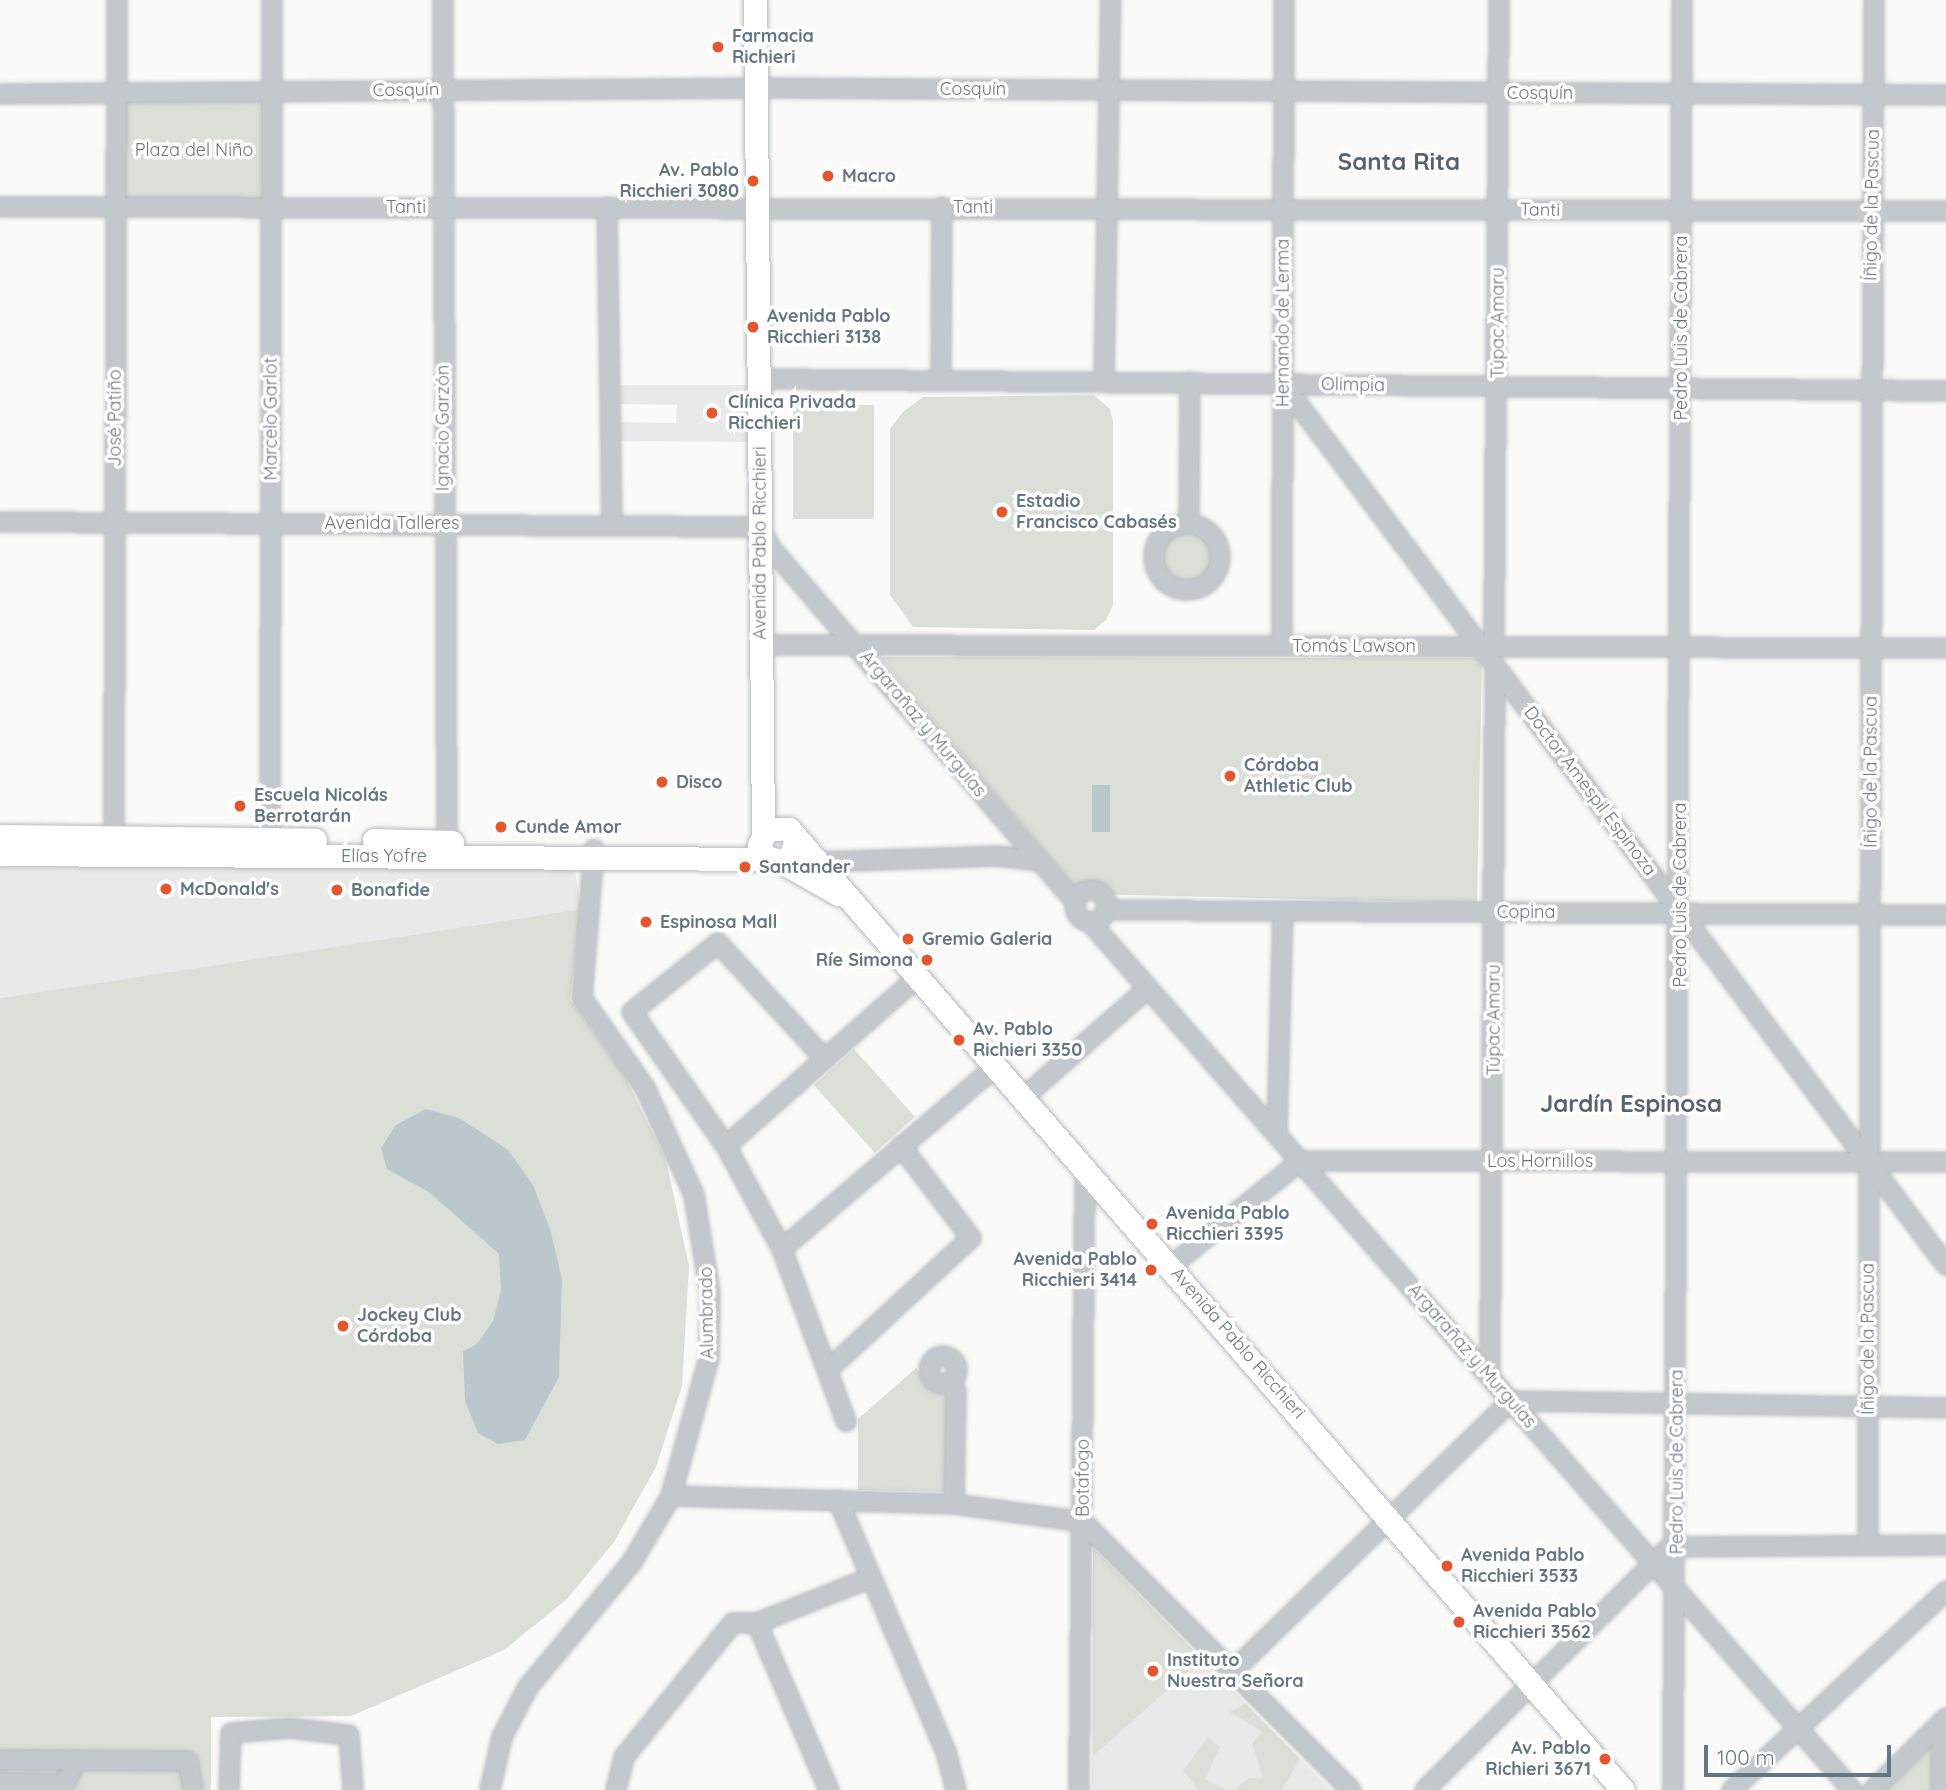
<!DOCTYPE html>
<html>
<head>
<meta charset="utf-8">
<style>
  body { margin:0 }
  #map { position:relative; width:1946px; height:1790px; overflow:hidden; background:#fafaf8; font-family:Quicksand,sans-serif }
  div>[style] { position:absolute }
  .built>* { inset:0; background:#e8e9e9 }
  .green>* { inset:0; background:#dadfd7; transform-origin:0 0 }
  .round { border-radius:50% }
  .water>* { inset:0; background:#bbc7cb; transform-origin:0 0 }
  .roads { filter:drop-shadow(0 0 2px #b5babe) drop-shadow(0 0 2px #b5babe) }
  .minor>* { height:18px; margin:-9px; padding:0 9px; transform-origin:9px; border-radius:9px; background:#c3c8cc }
  .minor>.ring { margin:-9px; padding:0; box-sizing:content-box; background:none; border:18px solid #c3c8cc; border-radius:50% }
  .major>* { height:23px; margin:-11.5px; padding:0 11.5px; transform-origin:11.5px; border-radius:11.5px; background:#fff }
  .dots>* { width:19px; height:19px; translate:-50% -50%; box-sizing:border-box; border:4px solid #fff; border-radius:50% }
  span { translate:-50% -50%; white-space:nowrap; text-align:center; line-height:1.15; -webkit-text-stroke:7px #fff; paint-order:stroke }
  .poi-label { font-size:18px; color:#657683; font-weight:700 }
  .left { translate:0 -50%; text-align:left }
  .right { translate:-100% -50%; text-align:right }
  .street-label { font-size:18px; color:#657683 }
  .park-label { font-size:18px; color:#687a64 }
  .district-label { font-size:24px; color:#57646e; font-weight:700 }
  .scale { position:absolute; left:1704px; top:1745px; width:187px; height:32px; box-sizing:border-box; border:4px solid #657683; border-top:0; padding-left:9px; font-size:21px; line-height:24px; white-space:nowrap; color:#657683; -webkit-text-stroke:5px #fff; paint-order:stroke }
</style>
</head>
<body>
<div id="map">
  <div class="built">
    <div style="clip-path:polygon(620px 385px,748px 385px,748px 442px,620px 441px,620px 422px,676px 423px,677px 405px,620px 404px)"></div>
    <div style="clip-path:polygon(574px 865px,581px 909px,0 998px,0 868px)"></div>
    <div style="clip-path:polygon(1093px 1548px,1331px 1790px,1092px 1790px)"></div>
  </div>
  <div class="green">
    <div style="left:272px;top:92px;width:115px;height:155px;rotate:90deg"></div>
    <div style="clip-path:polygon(1094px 395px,1110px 409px,1113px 422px,1113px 605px,1106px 620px,1094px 630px,913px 627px,890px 595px,890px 429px,903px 412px,923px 397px)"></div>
    <div style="left:793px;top:405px;width:81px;height:114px"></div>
    <div class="round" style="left:1163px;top:532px;width:50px;height:50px"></div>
    <div style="clip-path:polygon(880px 657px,1482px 658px,1477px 903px,1081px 894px)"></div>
    <div style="clip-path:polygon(581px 909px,570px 1000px,624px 1075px,666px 1160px,689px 1266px,682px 1386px,656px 1467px,614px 1542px,567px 1599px,504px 1650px,351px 1716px,211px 1717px,211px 1790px,0 1790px,0 998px)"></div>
    <div style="left:854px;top:1049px;width:91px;height:54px;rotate:48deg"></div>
    <div style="clip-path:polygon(916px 1368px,928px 1385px,951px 1398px,947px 1492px,858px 1490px,858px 1419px)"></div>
    <div style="clip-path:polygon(1093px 1548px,1202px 1659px,1093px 1756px)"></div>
    <div style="clip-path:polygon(1245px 1703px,1300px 1759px,1282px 1790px,1235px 1790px,1249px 1778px,1263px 1778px,1252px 1743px,1262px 1732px,1230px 1712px)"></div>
    <div style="clip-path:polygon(1208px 1737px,1220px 1747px,1205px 1779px,1227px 1790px,1199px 1790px,1183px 1771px)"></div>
    <div style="clip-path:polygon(1931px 1741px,1934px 1790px,1884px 1790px)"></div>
  </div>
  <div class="water">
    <div style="left:1092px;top:785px;width:18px;height:47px"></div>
    <div style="clip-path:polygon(426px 1109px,459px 1118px,508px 1150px,533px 1185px,550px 1229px,562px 1279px,559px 1377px,525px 1440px,498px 1444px,478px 1433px,465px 1401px,463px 1351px,477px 1344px,493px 1321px,501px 1291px,499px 1254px,429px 1192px,387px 1169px,381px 1148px,396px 1125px)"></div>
  </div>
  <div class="roads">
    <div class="minor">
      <div style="left:443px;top:0;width:853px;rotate:89.73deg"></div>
      <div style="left:0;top:94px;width:766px;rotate:-0.45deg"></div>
      <div style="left:766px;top:88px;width:1180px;rotate:0.34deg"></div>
      <div style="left:0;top:207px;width:1946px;rotate:0.12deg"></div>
      <div style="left:607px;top:207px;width:317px;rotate:89.1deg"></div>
      <div style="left:759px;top:379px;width:1187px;rotate:0.58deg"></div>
      <div style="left:941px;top:380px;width:173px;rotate:-89.7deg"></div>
      <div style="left:1104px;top:382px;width:382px;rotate:-89deg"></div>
      <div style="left:1283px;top:384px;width:1103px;rotate:53.04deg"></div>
      <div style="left:0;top:522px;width:760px;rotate:0.38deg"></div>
      <div style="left:760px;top:527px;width:22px;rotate:63deg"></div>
      <div style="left:770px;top:547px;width:468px;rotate:49.3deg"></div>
      <div style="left:1189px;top:523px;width:141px;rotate:-89.6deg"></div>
      <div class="ring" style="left:1154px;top:524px;width:48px;height:48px"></div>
      <div style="left:761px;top:645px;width:1185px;rotate:0.15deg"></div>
      <div style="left:1282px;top:646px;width:646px;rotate:-89.82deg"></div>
      <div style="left:1494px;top:646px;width:646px;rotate:-89.56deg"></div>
      <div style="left:114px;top:836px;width:836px;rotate:-89.79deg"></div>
      <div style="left:270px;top:839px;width:839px;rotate:-89.86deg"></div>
      <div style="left:819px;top:862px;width:179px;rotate:-1.9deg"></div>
      <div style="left:998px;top:856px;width:42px;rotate:6.8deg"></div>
      <div class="ring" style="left:1075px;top:890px;width:14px;height:14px"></div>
      <div style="left:1106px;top:910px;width:840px;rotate:0.34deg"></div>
      <div style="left:1090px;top:922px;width:1155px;rotate:48.72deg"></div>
      <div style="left:825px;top:1059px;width:158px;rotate:-132.7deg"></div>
      <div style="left:718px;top:943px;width:110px;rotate:141.3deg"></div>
      <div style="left:632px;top:1012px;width:164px;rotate:55deg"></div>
      <div style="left:726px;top:1146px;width:117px;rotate:61.5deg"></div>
      <div style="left:782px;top:1249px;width:184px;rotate:69.6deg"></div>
      <div style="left:1024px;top:1097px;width:165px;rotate:-41.3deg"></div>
      <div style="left:1277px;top:1135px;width:224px;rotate:-88.5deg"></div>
      <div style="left:726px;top:1146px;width:256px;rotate:-41.4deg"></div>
      <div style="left:782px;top:1249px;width:282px;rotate:-40.5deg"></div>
      <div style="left:1171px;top:1266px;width:166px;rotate:-39.1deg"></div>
      <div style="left:1300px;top:1161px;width:646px;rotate:0.09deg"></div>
      <div class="ring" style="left:929px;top:1356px;width:10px;height:10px"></div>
      <div style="left:830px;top:1368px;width:192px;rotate:-42.7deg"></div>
      <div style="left:971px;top:1238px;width:116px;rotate:-127.3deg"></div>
      <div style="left:1490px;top:1374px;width:708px;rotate:-89.6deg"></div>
      <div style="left:951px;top:1382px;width:10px;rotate:61deg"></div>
      <div style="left:956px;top:1391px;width:113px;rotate:91deg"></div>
      <div style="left:671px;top:1496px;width:283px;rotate:1.6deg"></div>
      <div style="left:954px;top:1504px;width:130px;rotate:7.9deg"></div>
      <div style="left:1083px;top:1522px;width:379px;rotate:45deg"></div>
      <div style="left:838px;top:1500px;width:274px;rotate:66.8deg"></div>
      <div style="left:946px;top:1752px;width:39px;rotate:75deg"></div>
      <div style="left:1868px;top:1544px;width:1544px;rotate:-89.78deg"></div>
      <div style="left:757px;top:1623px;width:182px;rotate:66.7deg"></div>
      <div style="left:1234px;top:1670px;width:386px;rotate:-44.2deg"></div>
      <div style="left:1511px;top:1401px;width:435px;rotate:0.9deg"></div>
      <div style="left:0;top:1760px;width:188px;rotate:0.3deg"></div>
      <div style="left:188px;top:1761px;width:29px;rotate:80deg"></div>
      <div style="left:0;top:1783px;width:65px;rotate:0.9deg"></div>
      <div style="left:65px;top:1784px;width:26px;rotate:-65deg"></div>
      <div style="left:229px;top:1790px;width:57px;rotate:-88deg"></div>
      <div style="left:231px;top:1733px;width:59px;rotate:-4.8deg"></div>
      <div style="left:290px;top:1728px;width:59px;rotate:6.8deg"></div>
      <div style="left:349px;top:1735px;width:55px;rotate:85.8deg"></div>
      <div style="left:490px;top:1790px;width:54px;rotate:-77.2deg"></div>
      <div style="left:502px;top:1737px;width:56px;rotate:-62.5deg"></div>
      <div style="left:528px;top:1687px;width:163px;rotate:-50.2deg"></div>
      <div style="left:632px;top:1562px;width:77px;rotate:-59.4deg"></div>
      <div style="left:671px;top:1496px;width:143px;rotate:-74.6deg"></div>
      <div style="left:709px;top:1358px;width:65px;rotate:-89.1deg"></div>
      <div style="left:710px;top:1293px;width:99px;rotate:-99.3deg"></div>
      <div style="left:694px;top:1195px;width:118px;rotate:-114.6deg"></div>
      <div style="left:645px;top:1088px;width:110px;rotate:-125deg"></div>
      <div style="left:582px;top:998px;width:149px;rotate:-85.4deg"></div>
      <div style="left:616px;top:1790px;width:34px;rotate:-76deg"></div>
      <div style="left:624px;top:1757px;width:173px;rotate:-50.9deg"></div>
      <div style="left:733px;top:1623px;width:24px"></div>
      <div style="left:757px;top:1623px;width:122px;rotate:-21.7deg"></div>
      <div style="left:1079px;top:1790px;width:624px;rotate:-89.45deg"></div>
      <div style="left:1425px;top:1790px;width:345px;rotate:-44.8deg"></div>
      <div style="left:1670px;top:1547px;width:276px;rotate:-0.4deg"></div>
      <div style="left:1673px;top:1790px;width:1790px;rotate:-89.71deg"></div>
      <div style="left:1732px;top:1790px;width:292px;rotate:-42.9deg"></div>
      <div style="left:1873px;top:1790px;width:103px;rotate:-44.6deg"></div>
      <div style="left:1941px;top:1790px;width:68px;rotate:-89.2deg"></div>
    </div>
    <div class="major">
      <div style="left:755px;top:0;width:833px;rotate:89.45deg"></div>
      <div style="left:0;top:836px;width:315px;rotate:0.7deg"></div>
      <div style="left:795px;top:839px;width:17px;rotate:103deg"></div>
      <div style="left:791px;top:856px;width:12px;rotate:156deg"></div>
      <div style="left:780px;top:861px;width:17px;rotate:-163deg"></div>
      <div style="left:764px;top:856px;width:12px;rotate:-114deg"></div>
      <div style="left:759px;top:845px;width:18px;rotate:-63deg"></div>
      <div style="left:767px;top:829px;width:22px"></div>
      <div style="left:789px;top:829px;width:1272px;rotate:49.05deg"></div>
      <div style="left:374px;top:840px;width:78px;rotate:1.5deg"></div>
      <div style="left:0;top:854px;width:769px;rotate:0.37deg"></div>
      <div style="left:780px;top:861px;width:67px;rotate:29.6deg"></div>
    </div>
  </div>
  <div class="dots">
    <div style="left:718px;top:47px;background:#e4572e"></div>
    <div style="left:828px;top:176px;background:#e4572e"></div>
    <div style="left:753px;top:181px;background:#e4572e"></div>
    <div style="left:753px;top:327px;background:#e4572e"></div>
    <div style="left:712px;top:413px;background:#e4572e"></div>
    <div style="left:1002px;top:512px;background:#e4572e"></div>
    <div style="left:1230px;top:776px;background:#e4572e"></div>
    <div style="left:662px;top:782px;background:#e4572e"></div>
    <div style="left:240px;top:806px;background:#e4572e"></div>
    <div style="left:501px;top:827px;background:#e4572e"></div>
    <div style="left:745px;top:867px;background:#e4572e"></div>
    <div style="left:166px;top:889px;background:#e4572e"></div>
    <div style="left:337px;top:890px;background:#e4572e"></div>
    <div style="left:646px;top:922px;background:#e4572e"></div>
    <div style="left:908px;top:939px;background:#e4572e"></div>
    <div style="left:927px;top:960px;background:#e4572e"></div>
    <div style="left:959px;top:1040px;background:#e4572e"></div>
    <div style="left:1152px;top:1224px;background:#e4572e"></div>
    <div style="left:1151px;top:1270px;background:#e4572e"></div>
    <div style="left:343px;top:1326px;background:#e4572e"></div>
    <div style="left:1447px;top:1566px;background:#e4572e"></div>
    <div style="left:1459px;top:1622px;background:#e4572e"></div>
    <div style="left:1153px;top:1671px;background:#e4572e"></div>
    <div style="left:1605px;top:1759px;background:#e4572e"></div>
  </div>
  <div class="poi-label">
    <span class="left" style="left:732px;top:47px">Farmacia<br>Richieri</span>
    <span class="right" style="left:739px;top:181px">Av. Pablo<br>Ricchieri 3080</span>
    <span class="left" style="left:842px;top:176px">Macro</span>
    <span class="left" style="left:767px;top:327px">Avenida Pablo<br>Ricchieri 3138</span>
    <span class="left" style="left:728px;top:413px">Clínica Privada<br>Ricchieri</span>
    <span class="left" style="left:1016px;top:512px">Estadio<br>Francisco Cabasés</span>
    <span class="left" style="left:1244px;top:776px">Córdoba<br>Athletic Club</span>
    <span class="left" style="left:676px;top:782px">Disco</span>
    <span class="left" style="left:254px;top:806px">Escuela Nicolás<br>Berrotarán</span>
    <span class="left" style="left:515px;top:827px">Cunde Amor</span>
    <span class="left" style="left:759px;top:867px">Santander</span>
    <span class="left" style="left:180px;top:889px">McDonald's</span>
    <span class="left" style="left:351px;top:890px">Bonafide</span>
    <span class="left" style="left:660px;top:922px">Espinosa Mall</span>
    <span class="left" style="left:922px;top:939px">Gremio Galeria</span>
    <span class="right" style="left:913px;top:960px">Ríe Simona</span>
    <span class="left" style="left:973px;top:1040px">Av. Pablo<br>Richieri 3350</span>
    <span class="left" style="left:1166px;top:1224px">Avenida Pablo<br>Ricchieri 3395</span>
    <span class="right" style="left:1137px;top:1270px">Avenida Pablo<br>Ricchieri 3414</span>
    <span class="left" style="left:357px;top:1326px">Jockey Club<br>Córdoba</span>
    <span class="left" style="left:1461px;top:1566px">Avenida Pablo<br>Ricchieri 3533</span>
    <span class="left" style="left:1473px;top:1622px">Avenida Pablo<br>Ricchieri 3562</span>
    <span class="left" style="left:1167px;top:1671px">Instituto<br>Nuestra Señora</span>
    <span class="right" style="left:1591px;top:1759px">Av. Pablo<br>Richieri 3671</span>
  </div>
  <div class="street-label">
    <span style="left:973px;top:89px">Cosquín</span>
    <span style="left:406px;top:90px;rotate:-1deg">Cosquín</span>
    <span style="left:1540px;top:93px">Cosquín</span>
    <span style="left:1872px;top:205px;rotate:-89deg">Íñigo de la Pascua</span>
    <span style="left:406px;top:207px">Tanti</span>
    <span style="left:973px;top:207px">Tanti</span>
    <span style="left:1540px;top:210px;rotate:1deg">Tanti</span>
    <span style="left:1283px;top:323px;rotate:-90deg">Hernando de Lerma</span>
    <span style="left:1498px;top:323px;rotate:-90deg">Túpac Amaru</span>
    <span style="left:1681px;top:328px;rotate:-90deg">Pedro Luis de Cabrera</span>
    <span style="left:1353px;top:385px;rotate:1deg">Olimpia</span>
    <span style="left:115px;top:418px;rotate:-90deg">José Patiño</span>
    <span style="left:271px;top:419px;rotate:-90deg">Marcelo Garlot</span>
    <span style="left:443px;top:428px;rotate:-90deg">Ignacio Garzón</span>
    <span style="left:392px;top:523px">Avenida Talleres</span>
    <span style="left:760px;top:543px;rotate:-90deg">Avenida Pablo Ricchieri</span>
    <span style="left:1354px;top:646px">Tomás Lawson</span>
    <span style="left:923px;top:724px;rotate:50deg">Argarañaz y Murguías</span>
    <span style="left:1871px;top:772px;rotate:-90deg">Íñigo de la Pascua</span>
    <span style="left:1590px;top:791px;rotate:53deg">Doctor Amespil Espinoza</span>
    <span style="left:384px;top:856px">Elías Yofre</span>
    <span style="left:1680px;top:895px;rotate:-90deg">Pedro Luis de Cabrera</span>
    <span style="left:1526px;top:912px">Copina</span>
    <span style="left:1494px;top:1020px;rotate:-90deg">Túpac Amaru</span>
    <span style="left:1540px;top:1161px">Los Hornillos</span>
    <span style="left:707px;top:1313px;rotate:-91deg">Alumbrado</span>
    <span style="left:1868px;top:1339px;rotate:-90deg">Íñigo de la Pascua</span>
    <span style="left:1238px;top:1343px;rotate:49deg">Avenida Pablo Ricchieri</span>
    <span style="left:1472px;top:1356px;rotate:49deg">Argarañaz y Murguías</span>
    <span style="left:1677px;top:1462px;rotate:-90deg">Pedro Luis de Cabrera</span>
    <span style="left:1083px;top:1478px;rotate:-90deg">Botafogo</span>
  </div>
  <div class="park-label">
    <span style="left:194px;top:150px">Plaza del Niño</span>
  </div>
  <div class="district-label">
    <span style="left:1399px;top:162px">Santa Rita</span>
    <span style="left:1631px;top:1104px">Jardín Espinosa</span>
  </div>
  <div class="scale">100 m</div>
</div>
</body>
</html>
